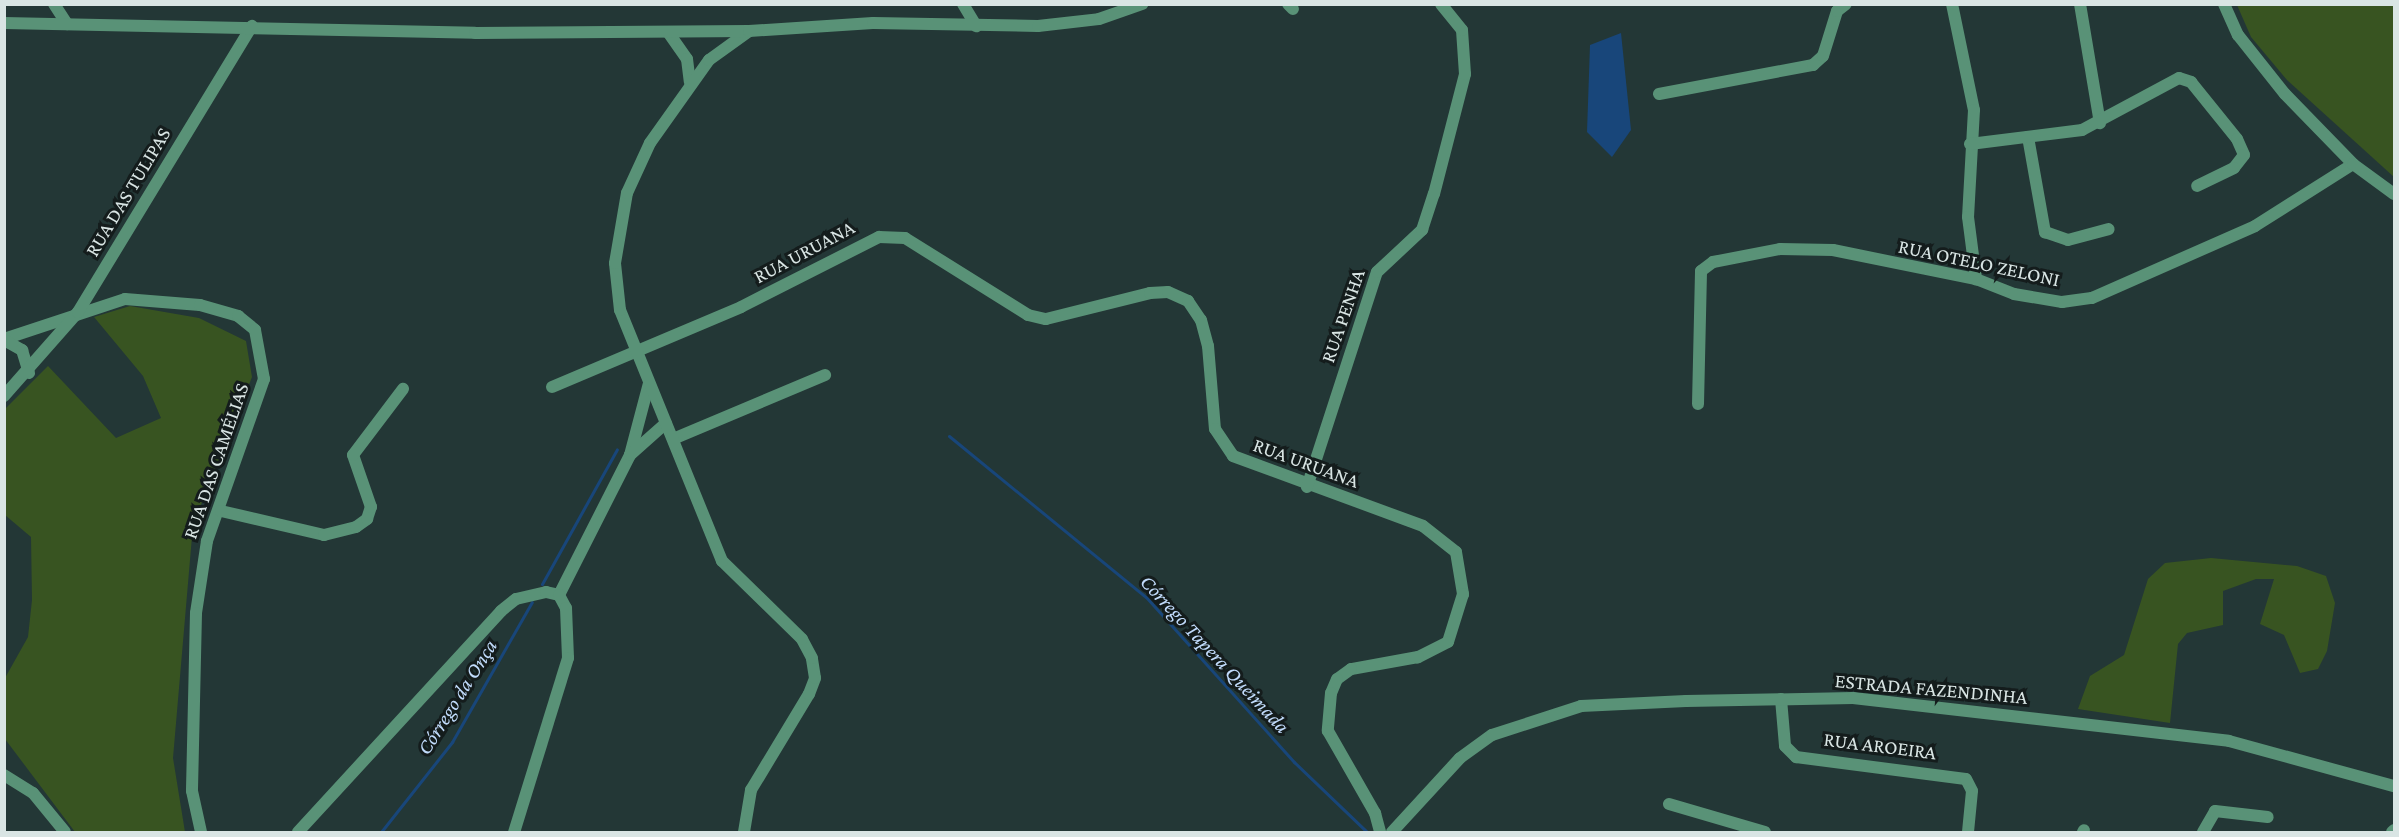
<!DOCTYPE html>
<html>
<head>
<meta charset="utf-8">
<style>
  body { margin:0 }
  #map { position:relative; width:2399px; height:837px; overflow:hidden; background:#233736; font-family:"Crimson Pro",serif }
  div>[style] { position:absolute }
  .green>* { inset:0; background:#385421 }
  .water>* { inset:0; background:#18467a }
  .stream>* { height:3px; margin:-1.5px; padding:0 1.5px; transform-origin:1.5px; border-radius:1.5px; background:#18467a }
  .minor>* { height:12px; margin:-6px; padding:0 6px; transform-origin:6px; border-radius:6px; background:#599277 }
  .tertiary>* { height:12px; margin:-6px; padding:0 6px; transform-origin:6px; border-radius:6px; background:#599277 }
  span { translate:-50% -50%; white-space:nowrap; text-align:center; line-height:1.15; -webkit-text-stroke:6px #141c1c; paint-order:stroke }
  .street-label { font-size:20px; color:#d9e5e4 }
  .water-label { font-size:21px; color:#c1dbfb; font-style:italic }
  .frame { position:absolute; inset:0; border:6px solid #d9e5e4; pointer-events:none }
</style>
</head>
<body>
<div id="map">
  <div class="green">
    <div style="clip-path:polygon(2237px 5px,2394px 5px,2394px 177px,2287px 80px,2251px 37px)"></div>
    <div style="clip-path:polygon(130px 306px,199px 318px,246px 341px,252px 377px,193px 525px,173px 758px,185px 832px,75px 832px,5px 739px,5px 678px,28px 637px,32px 600px,31px 537px,5px 515px,5px 409px,48px 366px,116px 438px,161px 418px,143px 376px,94px 317px)"></div>
    <div style="clip-path:polygon(2211px 558px,2297px 566px,2326px 576px,2335px 603px,2327px 651px,2318px 669px,2300px 673px,2284px 635px,2260px 624px,2274px 579px,2256px 579px,2223px 591px,2223px 625px,2187px 633px,2178px 644px,2170px 723px,2078px 709px,2090px 676px,2124px 655px,2148px 579px,2165px 563px)"></div>
  </div>
  <div class="water">
    <div style="clip-path:polygon(1621px 33px,1631px 130px,1612px 157px,1587px 132px,1590px 45px)"></div>
  </div>
  <div class="stream">
    <div style="left:949px;top:436px;width:254px;rotate:39.3deg"></div>
    <div style="left:1146px;top:597px;width:222px;rotate:48.1deg"></div>
    <div style="left:1294px;top:762px;width:101px;rotate:43.8deg"></div>
    <div style="left:542px;top:584px;width:154px;rotate:-60.9deg"></div>
    <div style="left:381px;top:832px;width:115px;rotate:-51.7deg"></div>
    <div style="left:452px;top:742px;width:161px;rotate:-60.3deg"></div>
  </div>
  <div class="minor">
    <div style="left:54px;top:4px;width:24px;rotate:57deg"></div>
    <div style="left:963px;top:4px;width:26px;rotate:59deg"></div>
    <div style="left:1288px;top:4px;width:7px;rotate:45deg"></div>
    <div style="left:1952px;top:4px;width:108px;rotate:78.3deg"></div>
    <div style="left:1974px;top:110px;width:107px;rotate:93.2deg"></div>
    <div style="left:1968px;top:217px;width:63px;rotate:82.6deg"></div>
    <div style="left:2080px;top:4px;width:121px;rotate:80.5deg"></div>
    <div style="left:668px;top:32px;width:33px;rotate:55deg"></div>
    <div style="left:687px;top:59px;width:23px;rotate:83deg"></div>
    <div style="left:1659px;top:94px;width:157px;rotate:-10.7deg"></div>
    <div style="left:1813px;top:65px;width:13px;rotate:-42deg"></div>
    <div style="left:1823px;top:56px;width:47px;rotate:-72.7deg"></div>
    <div style="left:1837px;top:11px;width:11px;rotate:-38deg"></div>
    <div style="left:2028px;top:137px;width:97px;rotate:79.9deg"></div>
    <div style="left:2045px;top:232px;width:24px;rotate:19deg"></div>
    <div style="left:2068px;top:240px;width:42px;rotate:-15deg"></div>
    <div style="left:1970px;top:144px;width:113px;rotate:-7.1deg"></div>
    <div style="left:2082px;top:130px;width:110px;rotate:-28.2deg"></div>
    <div style="left:2179px;top:78px;width:13px;rotate:18deg"></div>
    <div style="left:2191px;top:82px;width:73px;rotate:51.1deg"></div>
    <div style="left:2237px;top:139px;width:17px;rotate:66deg"></div>
    <div style="left:2244px;top:155px;width:16px;rotate:128deg"></div>
    <div style="left:2234px;top:168px;width:41px;rotate:154.1deg"></div>
    <div style="left:4px;top:339px;width:127px;rotate:-18.3deg"></div>
    <div style="left:125px;top:299px;width:75px;rotate:4.6deg"></div>
    <div style="left:200px;top:305px;width:40px;rotate:16deg"></div>
    <div style="left:238px;top:316px;width:22px;rotate:39deg"></div>
    <div style="left:255px;top:330px;width:50px;rotate:79.6deg"></div>
    <div style="left:264px;top:379px;width:172px;rotate:109.4deg"></div>
    <div style="left:207px;top:541px;width:73px;rotate:98.7deg"></div>
    <div style="left:196px;top:613px;width:178px;rotate:91.3deg"></div>
    <div style="left:192px;top:791px;width:42px;rotate:77.6deg"></div>
    <div style="left:4px;top:340px;width:21px;rotate:29deg"></div>
    <div style="left:22px;top:350px;width:24px;rotate:73deg"></div>
    <div style="left:552px;top:387px;width:205px;rotate:-22.9deg"></div>
    <div style="left:741px;top:307px;width:155px;rotate:-26.9deg"></div>
    <div style="left:879px;top:237px;width:26px;rotate:2deg"></div>
    <div style="left:905px;top:238px;width:145px;rotate:32deg"></div>
    <div style="left:1028px;top:315px;width:18px;rotate:13deg"></div>
    <div style="left:1046px;top:319px;width:107px;rotate:-14deg"></div>
    <div style="left:1150px;top:293px;width:18px;rotate:-3deg"></div>
    <div style="left:1168px;top:292px;width:22px;rotate:24deg"></div>
    <div style="left:1188px;top:301px;width:23px;rotate:56deg"></div>
    <div style="left:1201px;top:320px;width:27px;rotate:75deg"></div>
    <div style="left:1208px;top:346px;width:83px;rotate:85.2deg"></div>
    <div style="left:1215px;top:429px;width:32px;rotate:56deg"></div>
    <div style="left:1233px;top:456px;width:202px;rotate:20.2deg"></div>
    <div style="left:1423px;top:526px;width:42px;rotate:38.2deg"></div>
    <div style="left:1456px;top:552px;width:43px;rotate:80.5deg"></div>
    <div style="left:1463px;top:594px;width:50px;rotate:107.4deg"></div>
    <div style="left:1448px;top:642px;width:34px;rotate:153deg"></div>
    <div style="left:1418px;top:657px;width:68px;rotate:169.8deg"></div>
    <div style="left:1351px;top:669px;width:17px;rotate:144deg"></div>
    <div style="left:1337px;top:679px;width:15px;rotate:113deg"></div>
    <div style="left:1331px;top:693px;width:38px;rotate:95deg"></div>
    <div style="left:1328px;top:731px;width:95px;rotate:60.2deg"></div>
    <div style="left:1375px;top:813px;width:20px;rotate:75deg"></div>
    <div style="left:4px;top:396px;width:112px;rotate:-48.6deg"></div>
    <div style="left:78px;top:312px;width:335px;rotate:-58.7deg"></div>
    <div style="left:1698px;top:404px;width:133px;rotate:-88.7deg"></div>
    <div style="left:1701px;top:271px;width:15px;rotate:-37deg"></div>
    <div style="left:1713px;top:262px;width:68px;rotate:-11deg"></div>
    <div style="left:1780px;top:249px;width:53px;rotate:1.1deg"></div>
    <div style="left:1833px;top:250px;width:146px;rotate:11.5deg"></div>
    <div style="left:1976px;top:279px;width:41px;rotate:21.5deg"></div>
    <div style="left:2014px;top:294px;width:49px;rotate:9.5deg"></div>
    <div style="left:2062px;top:302px;width:30px;rotate:-8deg"></div>
    <div style="left:2092px;top:298px;width:178px;rotate:-23.8deg"></div>
    <div style="left:2255px;top:226px;width:116px;rotate:-32.3deg"></div>
    <div style="left:673px;top:439px;width:165px;rotate:-22.8deg"></div>
    <div style="left:630px;top:455px;width:74px;rotate:-75.2deg"></div>
    <div style="left:1307px;top:487px;width:226px;rotate:-72deg"></div>
    <div style="left:1377px;top:272px;width:62px;rotate:-43deg"></div>
    <div style="left:1422px;top:230px;width:38px;rotate:-72deg"></div>
    <div style="left:1434px;top:194px;width:124px;rotate:-75.5deg"></div>
    <div style="left:1465px;top:74px;width:44px;rotate:-93.9deg"></div>
    <div style="left:1462px;top:30px;width:33px;rotate:-129deg"></div>
    <div style="left:221px;top:511px;width:106px;rotate:13.1deg"></div>
    <div style="left:324px;top:535px;width:33px;rotate:-14deg"></div>
    <div style="left:356px;top:527px;width:14px;rotate:-36deg"></div>
    <div style="left:367px;top:519px;width:13px;rotate:-72deg"></div>
    <div style="left:371px;top:507px;width:55px;rotate:-109.1deg"></div>
    <div style="left:353px;top:455px;width:83px;rotate:-52.9deg"></div>
    <div style="left:559px;top:595px;width:157px;rotate:-63.1deg"></div>
    <div style="left:630px;top:455px;width:48px;rotate:-41.6deg"></div>
    <div style="left:1781px;top:699px;width:47px;rotate:85.1deg"></div>
    <div style="left:1785px;top:746px;width:16px;rotate:45deg"></div>
    <div style="left:1796px;top:757px;width:171px;rotate:7.4deg"></div>
    <div style="left:1966px;top:779px;width:13px;rotate:63deg"></div>
    <div style="left:1972px;top:791px;width:41px;rotate:95.6deg"></div>
    <div style="left:1669px;top:804px;width:100px;rotate:16.3deg"></div>
    <div style="left:298px;top:832px;width:300px;rotate:-47.4deg"></div>
    <div style="left:501px;top:611px;width:19px;rotate:-39deg"></div>
    <div style="left:516px;top:599px;width:31px;rotate:-13deg"></div>
    <div style="left:546px;top:592px;width:13px;rotate:13deg"></div>
    <div style="left:559px;top:595px;width:15px;rotate:62deg"></div>
    <div style="left:566px;top:608px;width:50px;rotate:87.7deg"></div>
    <div style="left:568px;top:658px;width:182px;rotate:107.2deg"></div>
    <div style="left:744px;top:832px;width:43px;rotate:-80.5deg"></div>
    <div style="left:751px;top:790px;width:112px;rotate:-58.9deg"></div>
    <div style="left:809px;top:694px;width:17px;rotate:-69deg"></div>
    <div style="left:815px;top:678px;width:20px;rotate:-99deg"></div>
    <div style="left:812px;top:658px;width:21px;rotate:-118deg"></div>
    <div style="left:802px;top:639px;width:112px;rotate:-135.7deg"></div>
    <div style="left:722px;top:561px;width:271px;rotate:-112.1deg"></div>
    <div style="left:620px;top:310px;width:47px;rotate:-96.1deg"></div>
    <div style="left:615px;top:263px;width:71px;rotate:-80.3deg"></div>
    <div style="left:627px;top:193px;width:55px;rotate:-65.3deg"></div>
    <div style="left:650px;top:143px;width:102px;rotate:-54.6deg"></div>
    <div style="left:709px;top:60px;width:49px;rotate:-35.9deg"></div>
    <div style="left:2083px;top:832px;width:2px;rotate:-63deg"></div>
    <div style="left:2203px;top:832px;width:24px;rotate:-60deg"></div>
    <div style="left:2215px;top:811px;width:53px;rotate:6.5deg"></div>
    <div style="left:2392px;top:832px;width:3px;rotate:-45deg"></div>
  </div>
  <div class="tertiary">
    <div style="left:2224px;top:4px;width:34px;rotate:66deg"></div>
    <div style="left:2238px;top:35px;width:75px;rotate:51.5deg"></div>
    <div style="left:2285px;top:94px;width:98px;rotate:45.8deg"></div>
    <div style="left:2353px;top:164px;width:51px;rotate:36.2deg"></div>
    <div style="left:4px;top:23px;width:471px;rotate:1.2deg"></div>
    <div style="left:475px;top:33px;width:274px;rotate:-0.4deg"></div>
    <div style="left:749px;top:31px;width:124px;rotate:-3.7deg"></div>
    <div style="left:873px;top:23px;width:165px;rotate:1deg"></div>
    <div style="left:1038px;top:26px;width:61px;rotate:-6.5deg"></div>
    <div style="left:1099px;top:19px;width:46px;rotate:-19.2deg"></div>
    <div style="left:4px;top:775px;width:34px;rotate:32deg"></div>
    <div style="left:33px;top:793px;width:50px;rotate:50.6deg"></div>
    <div style="left:1392px;top:832px;width:100px;rotate:-47.4deg"></div>
    <div style="left:1460px;top:758px;width:39px;rotate:-36deg"></div>
    <div style="left:1492px;top:735px;width:94px;rotate:-18deg"></div>
    <div style="left:1581px;top:706px;width:105px;rotate:-2.7deg"></div>
    <div style="left:1686px;top:701px;width:167px;rotate:-1deg"></div>
    <div style="left:1853px;top:698px;width:378px;rotate:6.5deg"></div>
    <div style="left:2229px;top:741px;width:171px;rotate:15.3deg"></div>
  </div>
  <div class="street-label">
    <span style="left:128px;top:192px;rotate:-59deg">RUA DAS TULIPAS</span>
    <span style="left:804px;top:252px;rotate:-28deg">RUA URUANA</span>
    <span style="left:1979px;top:263px;rotate:12deg">RUA OTELO ZELONI</span>
    <span style="left:1343px;top:316px;rotate:-71deg">RUA PENHA</span>
    <span style="left:216px;top:461px;rotate:-71deg">RUA DAS CAMÉLIAS</span>
    <span style="left:1306px;top:463px;rotate:20deg">RUA URUANA</span>
    <span style="left:1931px;top:689px;rotate:5deg">ESTRADA FAZENDINHA</span>
    <span style="left:1880px;top:746px;rotate:7deg">RUA AROEIRA</span>
  </div>
  <div class="water-label">
    <span style="left:1215px;top:654px;rotate:47deg">Córrego Tapera Queimada</span>
    <span style="left:457px;top:697px;rotate:-58deg">Córrego da Onça</span>
  </div>
  <div class="frame"></div>
</div>
</body>
</html>
